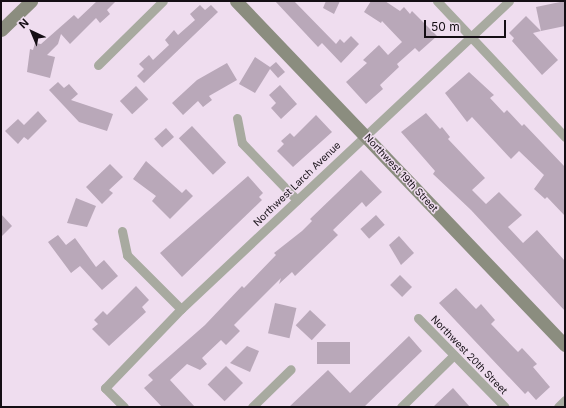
<!DOCTYPE html>
<html>
<head>
<meta charset="utf-8">
<style>
  body { margin:0 }
  #map { position:relative; width:566px; height:408px; overflow:hidden; background:#efddef; font-family:Inter,sans-serif }
  div>[style] { position:absolute }
  .building>* { inset:0; background:#b9a8b9; transform-origin:0 0 }
  .street>* { height:9px; margin:-4.5px; padding:0 4.5px; transform-origin:4.5px; border-radius:4.5px; background:#a8aaa0 }
  .secondary>* { height:13px; margin:-6.5px; padding:0 6.5px; transform-origin:6.5px; border-radius:6.5px; background:#8b8d7f }
  span { translate:-50% -50%; white-space:nowrap; text-align:center; line-height:1.15; -webkit-text-stroke:3px #efddef; paint-order:stroke }
  .street-label { font-size:10px; color:#140e14 }
  .frame { position:absolute; inset:0; border:2px solid #140e14; pointer-events:none }
  .north { position:absolute; left:12px; top:12px; width:40px; height:40px; -webkit-text-stroke:3px #efddef; paint-order:stroke; rotate:316deg; font-size:11px; font-weight:700; line-height:16px; text-align:center; color:#140e14 }
  .north::after { content:''; display:block; margin:auto; width:14px; height:18px; background:#140e14; clip-path:polygon(50% 0,100% 100%,50% 72%,0 100%) }
  .scale { position:absolute; left:424px; top:20px; width:82px; height:18px; box-sizing:border-box; border:2px solid #140e14; border-top:0; padding-left:5px; font-size:12px; line-height:14px; white-space:nowrap; color:#140e14; -webkit-text-stroke:3px #efddef; paint-order:stroke }
</style>
</head>
<body>
<div id="map">
  <div class="building">
    <div style="clip-path:polygon(97px 1px,116px 1px,107px 10px,110px 14px,100px 23px,96px 18px,70px 44px,61px 34px,58px 44px,47px 55px,55px 57px,50px 78px,27px 72px,30px 49px,33px 50px,35px 43px,41px 44px,74px 15px,78px 19px)"></div>
    <div style="clip-path:polygon(275px 1px,294px 1px,336px 44px,340px 39px,344px 43px,351px 36px,359px 44px,341px 63px,322px 43px,318px 47px)"></div>
    <div style="clip-path:polygon(326px 1px,340px 1px,334px 14px,323px 8px)"></div>
    <div style="clip-path:polygon(371px 1px,385px 1px,400px 11px,404px 7px,410px 14px,412px 11px,437px 36px,419px 52px,415px 48px,397px 64px,399px 67px,380px 85px,383px 89px,366px 104px,346px 82px,367px 63px,363px 60px,379px 45px,388px 55px,402px 42px,382px 21px,381px 23px,364px 12px)"></div>
    <div style="clip-path:polygon(565px 1px,565px 26px,541px 31px,536px 7px)"></div>
    <div style="clip-path:polygon(200px 5px,205px 10px,211px 5px,218px 12px,144px 83px,137px 76px,144px 69px,139px 64px,149px 55px,153px 60px,169px 45px,165px 40px,174px 30px,178px 35px,195px 20px,190px 14px)"></div>
    <div style="clip-path:polygon(526px 16px,541px 31px,533px 33px,558px 60px,542px 75px,512px 41px,514px 38px,509px 33px)"></div>
    <div style="clip-path:polygon(255px 57px,270px 67px,276px 62px,285px 72px,278px 78px,270px 69px,255px 93px,239px 84px)"></div>
    <div style="clip-path:polygon(227px 63px,237px 80px,209px 96px,212px 100px,203px 107px,198px 101px,183px 115px,172px 103px,197px 80px)"></div>
    <div style="clip-path:polygon(469px 72px,494px 95px,490px 98px,504px 113px,507px 110px,522px 126px,524px 124px,565px 167px,565px 216px,547px 197px,545px 199px,534px 189px,544px 175px,519px 151px,511px 159px,472px 117px,467px 122px,445px 93px)"></div>
    <div style="clip-path:polygon(58px 82px,64px 88px,69px 84px,78px 94px,71px 100px,113px 114px,107px 131px,79px 122px,49px 90px)"></div>
    <div style="clip-path:polygon(280px 85px,297px 104px,281px 119px,271px 108px,276px 103px,269px 95px)"></div>
    <div style="left:136px;top:86px;width:18px;height:22px;rotate:47deg"></div>
    <div style="clip-path:polygon(38px 111px,47px 121px,28px 140px,24px 137px,18px 144px,5px 131px,18px 119px,24px 125px)"></div>
    <div style="clip-path:polygon(426px 113px,440px 129px,442px 127px,450px 137px,448px 139px,485px 178px,472px 190px,486px 204px,499px 192px,522px 215px,508px 227px,523px 243px,537px 230px,565px 261px,565px 311px,471px 210px,433px 174px,435px 171px,401px 132px)"></div>
    <div style="clip-path:polygon(316px 115px,332px 132px,293px 167px,277px 151px,284px 144px,281px 141px,290px 133px,294px 137px)"></div>
    <div style="left:192px;top:126px;width:50px;height:18px;rotate:47deg"></div>
    <div style="left:166px;top:128px;width:12px;height:16px;rotate:48deg"></div>
    <div style="clip-path:polygon(146px 161px,182px 193px,186px 189px,193px 196px,170px 219px,152px 201px,156px 196px,133px 179px)"></div>
    <div style="clip-path:polygon(110px 164px,123px 177px,109px 190px,113px 193px,102px 204px,86px 187px)"></div>
    <div style="clip-path:polygon(361px 170px,382px 192px,366px 207px,362px 202px,333px 230px,338px 235px,295px 276px,292px 272px,279px 284px,281px 278px,234px 325px,240px 331px,226px 345px,221px 340px,202px 358px,207px 364px,200px 370px,187px 364px,170px 380px,195px 407px,162px 407px,144px 388px,153px 380px,148px 375px,205px 325px,242px 286px,244px 288px,276px 255px,274px 253px,302px 231px,312px 221px,310px 219px)"></div>
    <div style="clip-path:polygon(248px 176px,263px 193px,259px 197px,262px 200px,182px 277px,160px 253px)"></div>
    <div style="clip-path:polygon(76px 198px,96px 206px,87px 227px,67px 223px)"></div>
    <div style="clip-path:polygon(1px 214px,12px 226px,1px 237px)"></div>
    <div style="left:376px;top:215px;width:13px;height:21px;rotate:48deg"></div>
    <div style="clip-path:polygon(58px 235px,66px 245px,75px 238px,96px 267px,104px 260px,118px 276px,102px 290px,80px 266px,71px 273px,48px 242px)"></div>
    <div style="clip-path:polygon(399px 236px,414px 253px,401px 265px,389px 245px)"></div>
    <div style="left:400px;top:275px;width:17px;height:14px;rotate:45deg"></div>
    <div style="clip-path:polygon(136px 286px,149px 300px,142px 307px,146px 312px,109px 346px,92px 329px,98px 324px,94px 320px,103px 311px,107px 315px)"></div>
    <div style="clip-path:polygon(456px 288px,476px 309px,481px 304px,495px 320px,491px 324px,518px 352px,522px 348px,537px 364px,533px 367px,550px 387px,536px 400px,528px 391px,525px 394px,439px 303px)"></div>
    <div style="left:275px;top:303px;width:22px;height:31px;rotate:13deg"></div>
    <div style="left:310px;top:310px;width:22px;height:21px;rotate:43deg"></div>
    <div style="clip-path:polygon(409px 336px,422px 351px,364px 407px,289px 407px,328px 370px,350px 393px)"></div>
    <div style="left:350px;top:342px;width:22px;height:33px;rotate:90deg"></div>
    <div style="clip-path:polygon(247px 346px,259px 351px,250px 372px,230px 363px)"></div>
    <div style="left:226px;top:366px;width:24px;height:26px;rotate:45deg"></div>
    <div style="clip-path:polygon(453px 388px,470px 407px,433px 407px)"></div>
  </div>
  <div class="street">
    <div style="left:437px;top:1px;width:187px;rotate:46.7deg"></div>
    <div style="left:98px;top:65px;width:91px;rotate:-44.6deg"></div>
    <div style="left:237px;top:118px;width:25px;rotate:79deg"></div>
    <div style="left:242px;top:143px;width:79px;rotate:46deg"></div>
    <div style="left:122px;top:231px;width:25px;rotate:78deg"></div>
    <div style="left:127px;top:255px;width:76px;rotate:45deg"></div>
    <div style="left:418px;top:318px;width:124px;rotate:45.7deg"></div>
    <div style="left:124px;top:407px;width:27px;rotate:-135deg"></div>
    <div style="left:105px;top:388px;width:110px;rotate:-46.1deg"></div>
    <div style="left:181px;top:309px;width:450px;rotate:-43.2deg"></div>
    <div style="left:252px;top:407px;width:54px;rotate:-44.3deg"></div>
    <div style="left:401px;top:407px;width:74px;rotate:-44.5deg"></div>
    <div style="left:558px;top:407px;width:10px;rotate:-45deg"></div>
  </div>
  <div class="secondary">
    <div style="left:236px;top:1px;width:476px;rotate:46.3deg"></div>
    <div style="left:1px;top:30px;width:42px;rotate:-44deg"></div>
  </div>
  <div class="street-label">
    <span style="left:401px;top:173px;rotate:47deg">Northwest 19th Street</span>
    <span style="left:297px;top:184px;rotate:-44deg">Northwest Larch Avenue</span>
    <span style="left:469px;top:355px;rotate:46deg">Northwest 20th Street</span>
  </div>
  <div class="frame"></div>
  <div class="north">N</div>
  <div class="scale">50 m</div>
</div>
</body>
</html>
